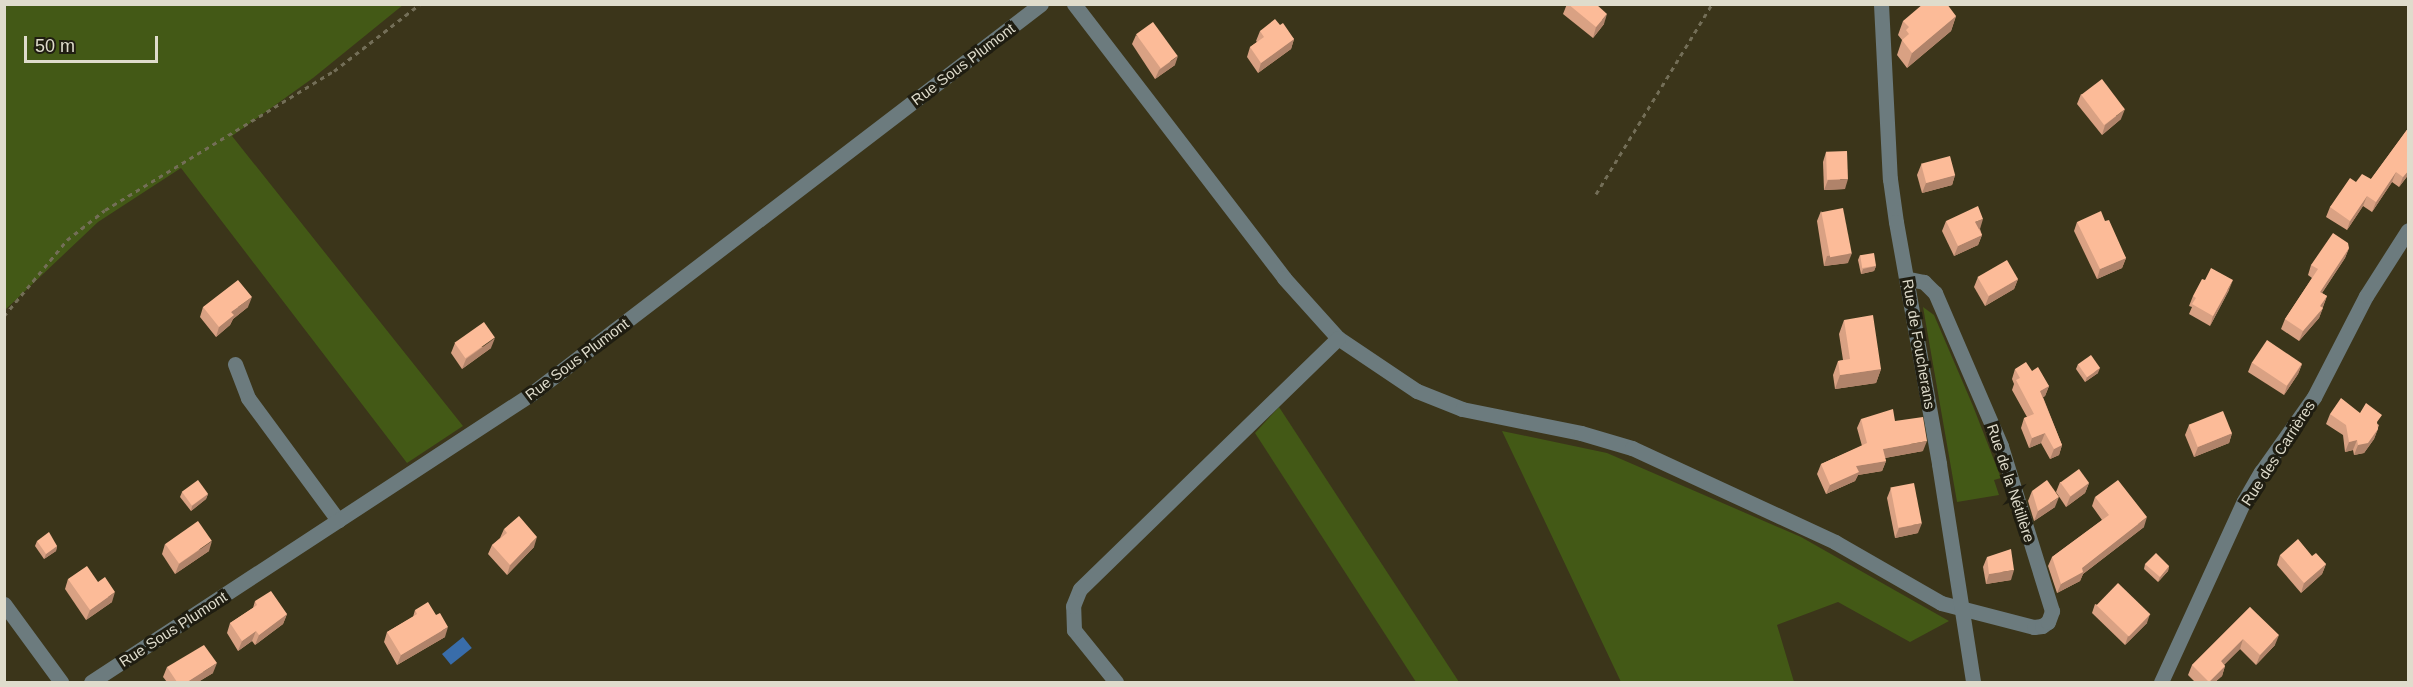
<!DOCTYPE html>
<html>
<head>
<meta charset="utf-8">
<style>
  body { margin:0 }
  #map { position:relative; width:2413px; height:687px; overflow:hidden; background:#3b351a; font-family:Helvetica,sans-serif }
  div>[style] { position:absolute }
  .green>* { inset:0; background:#435916 }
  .water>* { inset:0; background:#396daa; transform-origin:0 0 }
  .path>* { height:3px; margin-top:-1.5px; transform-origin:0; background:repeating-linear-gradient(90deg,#736e57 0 4.5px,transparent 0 9px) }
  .minor>* { height:15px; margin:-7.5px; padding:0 7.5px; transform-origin:7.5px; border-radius:7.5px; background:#6c7b7e }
  .wall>* { inset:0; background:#d9a183 }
  .shaded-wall>* { inset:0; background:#b0836a }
  .building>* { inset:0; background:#fcbb98; transform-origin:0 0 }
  span { translate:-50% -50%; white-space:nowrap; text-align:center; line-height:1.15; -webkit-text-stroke:6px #1f1d11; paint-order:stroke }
  .street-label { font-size:15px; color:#dfdccc }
  .frame { position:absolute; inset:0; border:6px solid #dfdccc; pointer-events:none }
  .scale { position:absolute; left:24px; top:36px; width:134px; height:27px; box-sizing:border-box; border:3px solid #dfdccc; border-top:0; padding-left:8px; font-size:18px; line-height:21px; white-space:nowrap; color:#dfdccc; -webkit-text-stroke:4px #1f1d11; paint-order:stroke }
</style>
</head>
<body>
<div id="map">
  <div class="green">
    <div style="clip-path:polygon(5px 4px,403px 5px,313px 78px,232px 136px,463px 426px,407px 463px,181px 168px,98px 222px,5px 310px)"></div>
    <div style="clip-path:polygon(1923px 307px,1934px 315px,1973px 406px,2001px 478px,1994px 480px,1999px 495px,1957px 502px)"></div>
    <div style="clip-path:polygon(1279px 407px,1459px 682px,1416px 682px,1255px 433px)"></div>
    <div style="clip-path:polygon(1502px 431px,1607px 453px,1801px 537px,1949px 621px,1910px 642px,1838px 602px,1777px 625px,1794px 682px,1621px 682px)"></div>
  </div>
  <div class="water">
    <div style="left:463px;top:637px;width:14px;height:27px;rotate:51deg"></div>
  </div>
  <div class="path">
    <div style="left:1596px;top:194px;width:223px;rotate:-58.6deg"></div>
    <div style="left:4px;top:316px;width:99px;rotate:-50.3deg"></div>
    <div style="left:67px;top:240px;width:48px;rotate:-38.3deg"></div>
    <div style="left:105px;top:210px;width:268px;rotate:-31.3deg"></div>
    <div style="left:334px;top:71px;width:109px;rotate:-37.9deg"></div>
  </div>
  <div class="minor">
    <div style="left:1074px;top:4px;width:345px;rotate:52.5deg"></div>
    <div style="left:1284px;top:278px;width:81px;rotate:48deg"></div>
    <div style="left:1338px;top:338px;width:95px;rotate:33.9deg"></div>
    <div style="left:1417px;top:391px;width:48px;rotate:21.8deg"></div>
    <div style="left:1462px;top:409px;width:121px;rotate:11.4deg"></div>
    <div style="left:1581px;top:433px;width:53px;rotate:16.4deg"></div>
    <div style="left:1632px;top:448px;width:224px;rotate:24.8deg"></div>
    <div style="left:1835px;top:542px;width:122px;rotate:29.9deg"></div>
    <div style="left:1941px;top:603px;width:96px;rotate:14.5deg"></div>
    <div style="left:2034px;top:627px;width:8px;rotate:-7deg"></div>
    <div style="left:2042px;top:626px;width:7px;rotate:-34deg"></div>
    <div style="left:2048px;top:622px;width:12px;rotate:-70deg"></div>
    <div style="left:2052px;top:611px;width:173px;rotate:-107.2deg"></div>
    <div style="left:2001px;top:446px;width:167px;rotate:-113.3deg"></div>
    <div style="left:1935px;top:293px;width:16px;rotate:-135deg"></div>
    <div style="left:1924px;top:282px;width:16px;rotate:-169deg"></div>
    <div style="left:1881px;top:4px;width:175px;rotate:87.1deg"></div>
    <div style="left:1890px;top:179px;width:43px;rotate:82.1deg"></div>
    <div style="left:1896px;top:222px;width:246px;rotate:79.9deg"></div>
    <div style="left:1939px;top:464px;width:221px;rotate:81.1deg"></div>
    <div style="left:235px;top:364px;width:36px;rotate:69deg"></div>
    <div style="left:248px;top:398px;width:152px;rotate:53.6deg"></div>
    <div style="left:4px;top:604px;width:97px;rotate:53.8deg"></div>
    <div style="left:91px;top:682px;width:526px;rotate:-33.21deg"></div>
    <div style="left:531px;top:394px;width:642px;rotate:-37.41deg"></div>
    <div style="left:1116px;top:682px;width:67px;rotate:-128.9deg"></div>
    <div style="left:1074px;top:630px;width:24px;rotate:-92deg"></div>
    <div style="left:1073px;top:606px;width:18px;rotate:-68deg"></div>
    <div style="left:1080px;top:589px;width:360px;rotate:-44.2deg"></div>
    <div style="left:2161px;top:682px;width:199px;rotate:-65.4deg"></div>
    <div style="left:2244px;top:501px;width:34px;rotate:-60deg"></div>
    <div style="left:2261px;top:472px;width:92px;rotate:-54.8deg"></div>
    <div style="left:2314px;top:397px;width:114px;rotate:-62.8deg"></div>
    <div style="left:2366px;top:296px;width:78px;rotate:-57.5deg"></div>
  </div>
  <div class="wall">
    <div style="clip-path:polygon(1567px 4px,1596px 4px,1604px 24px,1593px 38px,1563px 14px)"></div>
    <div style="clip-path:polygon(1956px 16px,1951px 31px,1907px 68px,1897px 55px,1902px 40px,1898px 35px,1903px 21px)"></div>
    <div style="clip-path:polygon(1280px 25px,1294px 39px,1291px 49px,1258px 73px,1247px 57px,1250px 47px,1257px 42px,1256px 41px,1260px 31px)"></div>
    <div style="clip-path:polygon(1136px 35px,1175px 65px,1155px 79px,1132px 44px)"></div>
    <div style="clip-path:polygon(2081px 94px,2121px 119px,2102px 135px,2077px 104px)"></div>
    <div style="clip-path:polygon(2409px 127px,2409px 174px,2399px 187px,2392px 182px,2372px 212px,2363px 206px,2347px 230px,2326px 217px,2330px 207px,2356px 182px,2371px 179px)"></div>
    <div style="clip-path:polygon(1826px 152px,1845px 189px,1824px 190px,1823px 162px)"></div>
    <div style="clip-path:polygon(1921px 165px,1955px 175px,1952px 185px,1922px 193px,1917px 175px)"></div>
    <div style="clip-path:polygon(1821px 211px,1848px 263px,1824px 266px,1817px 221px)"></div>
    <div style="clip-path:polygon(1946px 221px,1980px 229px,1982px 235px,1978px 245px,1954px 256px,1942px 231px)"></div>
    <div style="clip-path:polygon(2105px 221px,2126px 258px,2122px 268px,2097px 279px,2074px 231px,2077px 222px)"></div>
    <div style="clip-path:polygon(2349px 248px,2345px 258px,2322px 293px,2327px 296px,2319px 318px,2299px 341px,2281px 329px,2285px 319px,2312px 278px,2308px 275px,2311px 265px)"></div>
    <div style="clip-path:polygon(1860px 255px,1876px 266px,1874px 271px,1861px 274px,1858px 260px)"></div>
    <div style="clip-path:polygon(1978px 277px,2018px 279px,2014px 289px,1985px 306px,1974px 287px)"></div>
    <div style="clip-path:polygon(2229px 290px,2210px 326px,2189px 314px,2192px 307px,2189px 306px,2193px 296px)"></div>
    <div style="clip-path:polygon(203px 307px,248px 307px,233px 319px,230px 325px,216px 337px,200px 317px)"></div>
    <div style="clip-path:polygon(1844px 320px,1881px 369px,1876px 383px,1835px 389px,1833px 375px,1838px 361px,1843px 360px,1839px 334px)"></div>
    <div style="clip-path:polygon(455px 343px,491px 348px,462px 369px,451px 353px)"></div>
    <div style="clip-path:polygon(2252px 362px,2302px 364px,2298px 374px,2284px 395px,2248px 372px)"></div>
    <div style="clip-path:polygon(2078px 364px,2098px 373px,2085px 382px,2076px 369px)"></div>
    <div style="clip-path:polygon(2015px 369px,2032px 371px,2049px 386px,2045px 396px,2043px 397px,2062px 445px,2059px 455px,2050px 459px,2041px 443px,2029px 448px,2021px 428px,2024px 418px,2027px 417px,2012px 390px,2014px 384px,2012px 379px)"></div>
    <div style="clip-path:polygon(2360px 413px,2379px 425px,2374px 439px,2364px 453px,2354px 455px,2353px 450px,2345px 452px,2343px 435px,2326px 424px,2330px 414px)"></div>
    <div style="clip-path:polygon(1861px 419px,1923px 451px,1885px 458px,1886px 461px,1882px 471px,1858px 475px,1855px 481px,1826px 494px,1817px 474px,1821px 464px,1862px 446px,1857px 428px)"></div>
    <div style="clip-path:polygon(2189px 425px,2232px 433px,2229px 443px,2194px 457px,2185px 435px)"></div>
    <div style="clip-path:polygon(2060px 482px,2089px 483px,2085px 493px,2066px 507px,2056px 492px)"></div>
    <div style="clip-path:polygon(1891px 488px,1918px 533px,1895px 538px,1887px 498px)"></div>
    <div style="clip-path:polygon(2032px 491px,2055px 507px,2034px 521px,2028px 501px)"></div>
    <div style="clip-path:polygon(182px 492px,208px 494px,206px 499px,191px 511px,180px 497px)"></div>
    <div style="clip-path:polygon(2095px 497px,2144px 527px,2083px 574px,2080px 581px,2057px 593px,2048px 566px,2052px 557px,2102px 520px,2092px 506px)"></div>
    <div style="clip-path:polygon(504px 529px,534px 547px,507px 575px,488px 554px,492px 545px,500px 538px)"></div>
    <div style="clip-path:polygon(37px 541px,57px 546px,56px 551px,44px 559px,35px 546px)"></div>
    <div style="clip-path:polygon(165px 544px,209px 551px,175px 574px,162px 554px)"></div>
    <div style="clip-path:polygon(2280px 555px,2312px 556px,2326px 564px,2322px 574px,2301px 593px,2277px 565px)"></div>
    <div style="clip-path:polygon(1987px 557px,2011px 580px,1986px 584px,1983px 567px)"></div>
    <div style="clip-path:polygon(2145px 564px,2169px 566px,2168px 571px,2158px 582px,2144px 569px)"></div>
    <div style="clip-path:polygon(68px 579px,98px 582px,112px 602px,86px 620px,65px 589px)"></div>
    <div style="clip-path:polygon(255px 601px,287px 614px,283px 624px,255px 645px,252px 641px,238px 651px,227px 633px,230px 623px,253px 608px)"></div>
    <div style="clip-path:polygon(2095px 604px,2147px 623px,2125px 645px,2092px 613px)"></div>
    <div style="clip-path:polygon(2250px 607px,2275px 645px,2256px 665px,2240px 649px,2224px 665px,2225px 666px,2222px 676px,2215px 682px,2195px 682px,2188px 675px,2192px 665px)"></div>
    <div style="clip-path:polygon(415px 610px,436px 615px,445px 637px,397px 665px,384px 642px,387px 632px,413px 617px)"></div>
    <div style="clip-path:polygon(167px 667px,213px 673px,198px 682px,167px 682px,163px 677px)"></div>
  </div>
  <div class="shaded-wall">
    <div style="clip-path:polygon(1607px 14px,1604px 24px,1593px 38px,1596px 27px)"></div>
    <div style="clip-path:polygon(1956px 16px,1951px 31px,1907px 68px,1912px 53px)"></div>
    <div style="clip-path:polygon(1294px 39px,1291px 49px,1258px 73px,1261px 63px)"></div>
    <div style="clip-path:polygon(1178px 56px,1175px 65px,1155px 79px,1159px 70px)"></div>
    <div style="clip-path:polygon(2125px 109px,2121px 119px,2102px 135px,2105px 125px)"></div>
    <div style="clip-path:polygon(2409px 170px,2409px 174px,2399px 187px,2403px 177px)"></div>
    <div style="clip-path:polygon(2396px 172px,2392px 182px,2372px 212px,2376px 202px)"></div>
    <div style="clip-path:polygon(1955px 175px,1952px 185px,1922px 193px,1926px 183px)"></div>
    <div style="clip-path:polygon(1848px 179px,1845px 189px,1824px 190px,1828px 180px)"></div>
    <div style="clip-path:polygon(2367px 196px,2363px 206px,2347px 230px,2350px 221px)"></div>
    <div style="clip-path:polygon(1983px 219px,1980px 229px,1972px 232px,1975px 222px)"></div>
    <div style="clip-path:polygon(1982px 235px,1978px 245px,1954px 256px,1958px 246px)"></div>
    <div style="clip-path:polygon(2349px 248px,2345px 258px,2316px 302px,2320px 292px)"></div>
    <div style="clip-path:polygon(1852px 253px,1848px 263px,1824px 266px,1827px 256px)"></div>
    <div style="clip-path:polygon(2126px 258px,2122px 268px,2097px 279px,2100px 269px)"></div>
    <div style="clip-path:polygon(1876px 266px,1874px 271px,1861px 274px,1863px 269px)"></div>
    <div style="clip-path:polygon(2018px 279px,2014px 289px,1985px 306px,1989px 296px)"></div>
    <div style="clip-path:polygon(2233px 280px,2229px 290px,2210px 326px,2213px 316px)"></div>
    <div style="clip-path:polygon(2327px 296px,2323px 306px,2319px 313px,2323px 308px,2319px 318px,2299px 341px,2303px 331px)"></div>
    <div style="clip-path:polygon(252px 297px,248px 307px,233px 319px,230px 325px,216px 337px,219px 327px,231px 312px)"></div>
    <div style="clip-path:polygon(495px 338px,491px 348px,462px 369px,466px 359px)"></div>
    <div style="clip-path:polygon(2302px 364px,2298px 374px,2284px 395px,2287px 386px)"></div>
    <div style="clip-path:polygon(2100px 368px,2098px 373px,2085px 382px,2087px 377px)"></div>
    <div style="clip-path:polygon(1881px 369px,1876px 383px,1835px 389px,1840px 375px)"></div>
    <div style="clip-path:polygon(2049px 386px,2045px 396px,2037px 401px,2040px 391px)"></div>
    <div style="clip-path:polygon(2378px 429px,2374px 439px,2364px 453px,2354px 455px,2358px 445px)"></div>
    <div style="clip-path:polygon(2045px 433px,2041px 443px,2029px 448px,2032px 438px)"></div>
    <div style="clip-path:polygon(2232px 433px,2229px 443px,2194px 457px,2198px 447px)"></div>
    <div style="clip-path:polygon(2357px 440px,2353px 450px,2345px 452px,2349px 442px)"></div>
    <div style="clip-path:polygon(1927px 441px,1923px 451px,1879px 459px,1883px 449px)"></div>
    <div style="clip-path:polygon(2062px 445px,2059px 455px,2050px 459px,2054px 449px)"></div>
    <div style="clip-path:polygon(1886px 461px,1882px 471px,1858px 475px,1855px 481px,1826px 494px,1830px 485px,1856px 466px)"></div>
    <div style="clip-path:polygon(2089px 483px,2085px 493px,2066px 507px,2070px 497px)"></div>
    <div style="clip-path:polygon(208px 494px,206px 499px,191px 511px,192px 506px)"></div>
    <div style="clip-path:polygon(2059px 497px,2055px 507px,2034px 521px,2038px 511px)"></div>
    <div style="clip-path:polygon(2147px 517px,2144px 527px,2083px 574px,2080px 581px,2057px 593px,2061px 584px)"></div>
    <div style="clip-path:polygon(1922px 523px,1918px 533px,1895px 538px,1899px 528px)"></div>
    <div style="clip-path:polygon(537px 537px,534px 547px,507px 575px,510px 565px)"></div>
    <div style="clip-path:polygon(212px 541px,209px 551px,175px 574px,179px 564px)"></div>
    <div style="clip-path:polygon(57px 546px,56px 551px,44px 559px,46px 554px)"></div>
    <div style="clip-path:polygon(2326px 564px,2322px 574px,2301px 593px,2304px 583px)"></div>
    <div style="clip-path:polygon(2169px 566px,2168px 571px,2158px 582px,2160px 577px)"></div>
    <div style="clip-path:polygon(2014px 570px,2011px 580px,1986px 584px,1989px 574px)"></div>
    <div style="clip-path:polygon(115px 592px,112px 602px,86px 620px,90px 610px)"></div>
    <div style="clip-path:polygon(287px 614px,283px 624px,255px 645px,259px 635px)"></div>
    <div style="clip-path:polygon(2150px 614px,2147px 623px,2125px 645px,2128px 636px)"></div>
    <div style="clip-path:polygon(448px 627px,445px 637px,397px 665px,401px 655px)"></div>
    <div style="clip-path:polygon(256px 631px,252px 641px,238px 651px,242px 641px)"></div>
    <div style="clip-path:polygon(2279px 635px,2275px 645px,2256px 665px,2260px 655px)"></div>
    <div style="clip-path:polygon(2243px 639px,2240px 649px,2217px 671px,2221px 661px)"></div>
    <div style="clip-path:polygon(217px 663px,213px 673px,198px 682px,187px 682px)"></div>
    <div style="clip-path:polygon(2225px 666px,2222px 676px,2215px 682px,2209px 682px)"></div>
  </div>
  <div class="building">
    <div style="clip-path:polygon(1568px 4px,1596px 4px,1607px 14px,1596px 27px)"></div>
    <div style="clip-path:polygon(1923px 4px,1947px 4px,1956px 16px,1912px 53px,1902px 40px,1909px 34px,1906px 30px,1909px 27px,1903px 21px)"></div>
    <div style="clip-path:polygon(1275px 19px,1280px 25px,1283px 23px,1294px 39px,1261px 63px,1250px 47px,1264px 37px,1260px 31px)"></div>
    <div style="left:1153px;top:22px;width:42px;height:21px;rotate:54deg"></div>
    <div style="left:2102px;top:79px;width:38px;height:26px;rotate:53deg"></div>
    <div style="clip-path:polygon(2409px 127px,2409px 170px,2403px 177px,2396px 172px,2376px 202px,2367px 196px,2350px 221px,2330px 207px,2350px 178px,2356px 182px,2362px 174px,2371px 179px)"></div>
    <div style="left:1847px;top:151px;width:28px;height:21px;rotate:88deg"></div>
    <div style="left:1950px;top:156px;width:20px;height:30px;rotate:75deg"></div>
    <div style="clip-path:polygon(1978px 206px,1983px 219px,1975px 222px,1982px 235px,1958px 246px,1946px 221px)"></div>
    <div style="left:1843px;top:208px;width:46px;height:22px;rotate:79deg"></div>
    <div style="clip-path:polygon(2101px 211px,2105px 221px,2109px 220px,2126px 258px,2100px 269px,2077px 222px)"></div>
    <div style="clip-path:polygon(2333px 233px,2348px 243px,2349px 248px,2320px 292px,2327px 296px,2320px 306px,2323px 308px,2303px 331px,2285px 319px,2318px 269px,2311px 265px)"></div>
    <div style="left:1874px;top:253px;width:13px;height:14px;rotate:81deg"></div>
    <div style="left:2007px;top:260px;width:22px;height:34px;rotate:60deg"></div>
    <div style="clip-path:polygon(2211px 268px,2233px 280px,2213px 316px,2192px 304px,2196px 298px,2193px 296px,2202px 279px,2205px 280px)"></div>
    <div style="clip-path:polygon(238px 280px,252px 297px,231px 312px,234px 315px,219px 327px,203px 307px)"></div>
    <div style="clip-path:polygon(1873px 315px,1881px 369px,1840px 375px,1838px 361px,1850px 359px,1844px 320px)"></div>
    <div style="left:484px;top:322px;width:19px;height:36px;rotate:55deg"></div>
    <div style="left:2267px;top:340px;width:42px;height:27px;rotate:34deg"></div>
    <div style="left:2091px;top:355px;width:16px;height:16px;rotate:55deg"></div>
    <div style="clip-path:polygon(2026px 362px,2032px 371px,2038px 367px,2049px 386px,2040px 391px,2062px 445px,2054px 449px,2045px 433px,2032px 438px,2024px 418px,2034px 414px,2016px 380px,2020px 378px,2015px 369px)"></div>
    <div style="clip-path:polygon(2341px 398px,2360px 413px,2366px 403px,2382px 415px,2377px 422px,2378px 429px,2368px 443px,2358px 445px,2357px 440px,2349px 442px,2346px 425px,2330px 414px)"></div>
    <div style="clip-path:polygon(1893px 409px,1895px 421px,1923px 417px,1927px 441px,1883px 449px,1886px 461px,1856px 466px,1859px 472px,1830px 485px,1821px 464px,1867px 443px,1861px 419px)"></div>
    <div style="left:2223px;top:411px;width:24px;height:37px;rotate:68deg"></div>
    <div style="left:2079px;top:469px;width:17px;height:23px;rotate:54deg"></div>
    <div style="left:198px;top:480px;width:17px;height:20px;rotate:54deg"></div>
    <div style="clip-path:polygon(2047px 480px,2059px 497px,2038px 511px,2032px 491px)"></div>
    <div style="clip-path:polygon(2118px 480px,2147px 517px,2082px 568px,2083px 572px,2061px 584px,2052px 557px,2109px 515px,2095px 497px)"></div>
    <div style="left:1914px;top:483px;width:41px;height:24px;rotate:79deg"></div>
    <div style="clip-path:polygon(519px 516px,537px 537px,510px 565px,492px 545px,507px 533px,504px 529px)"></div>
    <div style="left:198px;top:521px;width:24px;height:40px;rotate:55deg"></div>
    <div style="clip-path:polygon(49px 532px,57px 546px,46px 554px,37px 541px)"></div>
    <div style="clip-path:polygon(2298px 539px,2312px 556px,2316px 553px,2326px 564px,2304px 583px,2280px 555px)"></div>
    <div style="clip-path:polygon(2011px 549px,2014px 570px,1989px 574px,1987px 557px)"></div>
    <div style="clip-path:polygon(2156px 553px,2169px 566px,2160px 577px,2145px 564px)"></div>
    <div style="clip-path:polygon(87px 566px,98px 582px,105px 577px,115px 592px,90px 610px,68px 579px)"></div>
    <div style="left:2118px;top:583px;width:45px;height:31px;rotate:44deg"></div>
    <div style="clip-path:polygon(271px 591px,287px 614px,259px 635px,256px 631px,242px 641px,230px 623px,257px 605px,255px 601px)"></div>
    <div style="clip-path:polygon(428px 602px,436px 615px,440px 613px,448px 627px,401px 655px,387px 632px,417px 614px,415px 610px)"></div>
    <div style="clip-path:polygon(2250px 607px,2279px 635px,2260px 655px,2243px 639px,2221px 661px,2225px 666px,2209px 682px,2192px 665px)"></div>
    <div style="clip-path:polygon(204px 645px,217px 663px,187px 682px,177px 682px,167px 667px)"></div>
  </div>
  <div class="street-label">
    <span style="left:963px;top:64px;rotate:-37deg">Rue Sous Plumont</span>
    <span style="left:1919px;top:344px;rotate:80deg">Rue de Foucherans</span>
    <span style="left:577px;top:359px;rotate:-37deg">Rue Sous Plumont</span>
    <span style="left:2278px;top:453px;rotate:-57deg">Rue des Carrières</span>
    <span style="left:2011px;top:483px;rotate:72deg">Rue de la Nétillère</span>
    <span style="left:173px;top:629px;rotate:-33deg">Rue Sous Plumont</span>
  </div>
  <div class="frame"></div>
  <div class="scale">50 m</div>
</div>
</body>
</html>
